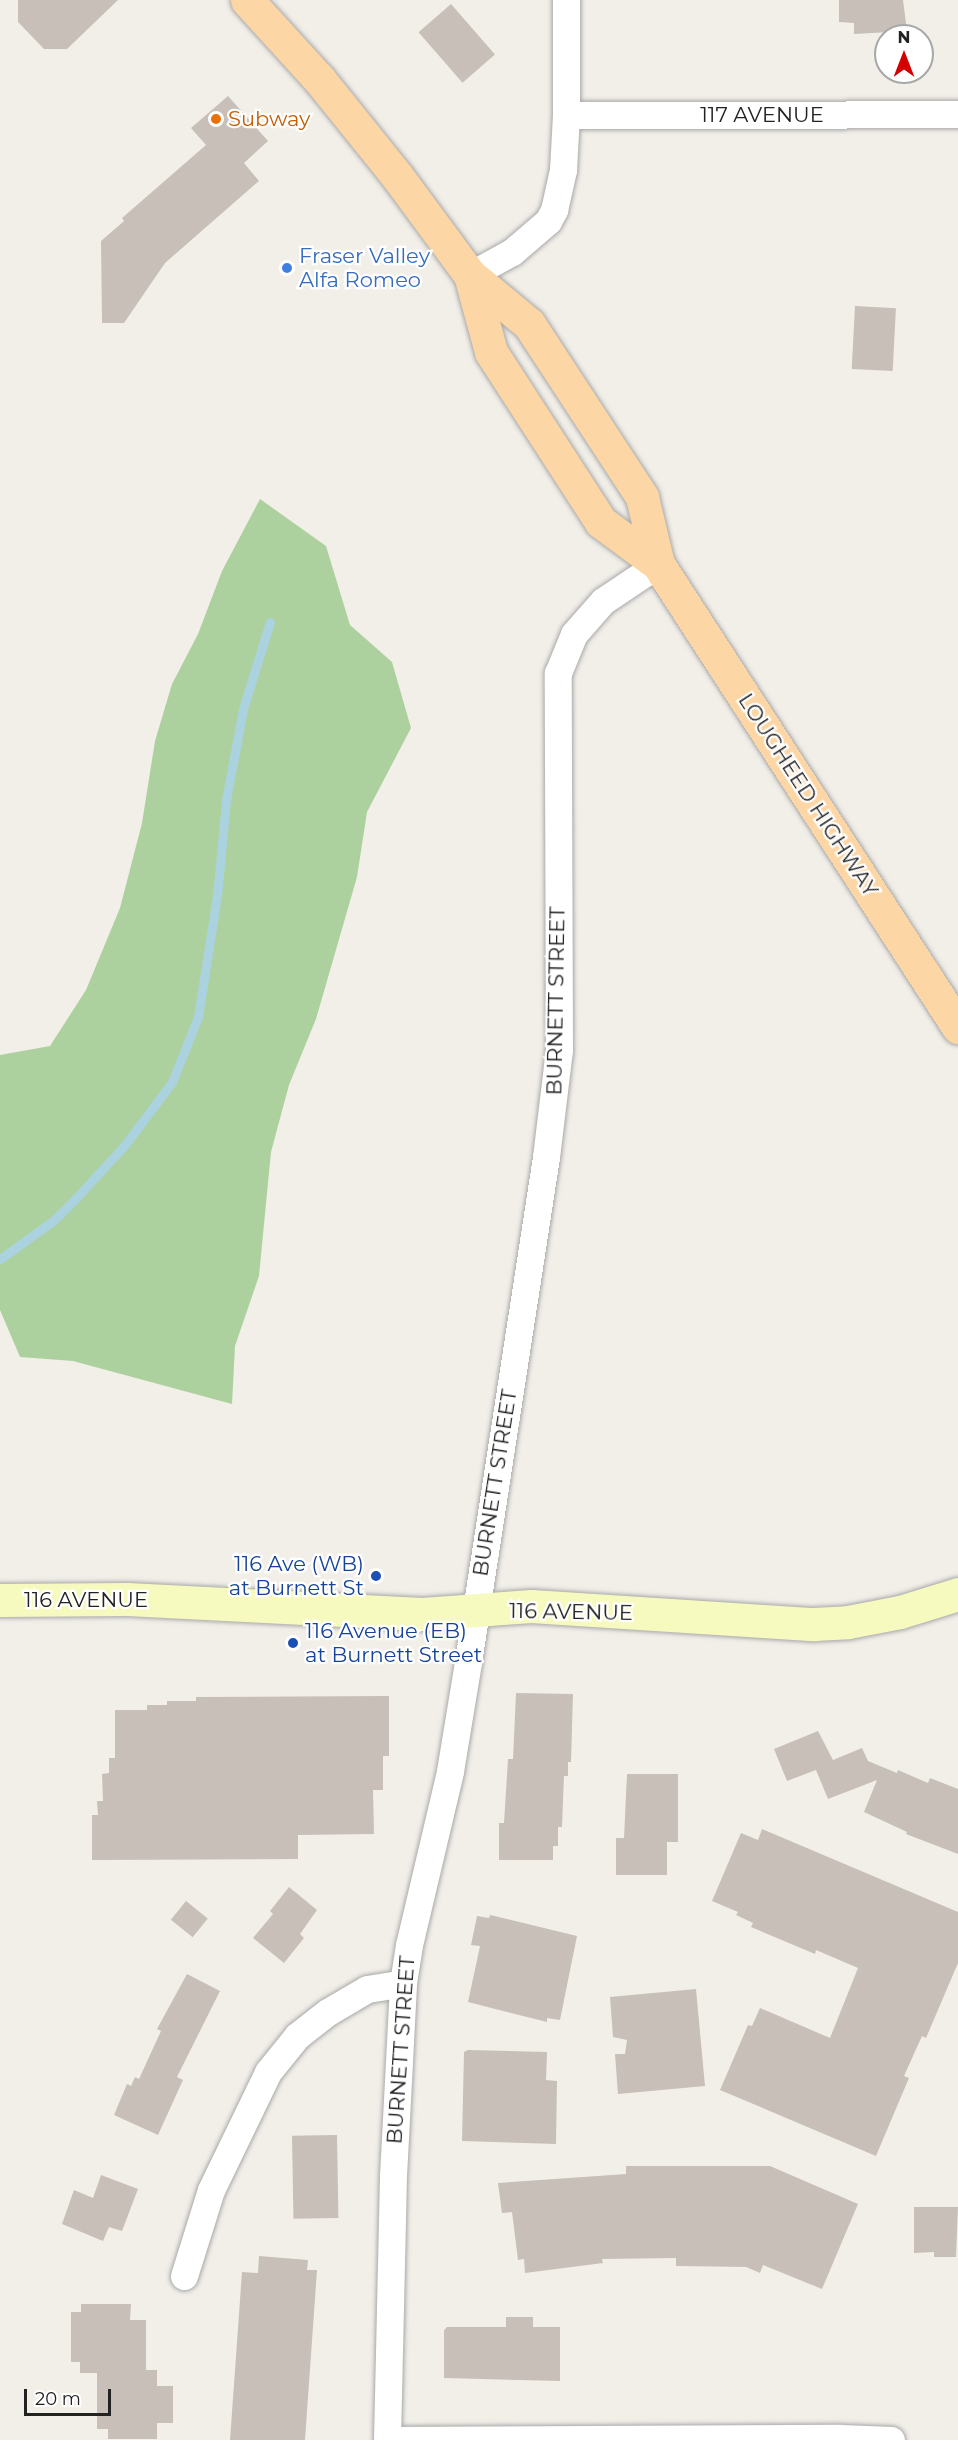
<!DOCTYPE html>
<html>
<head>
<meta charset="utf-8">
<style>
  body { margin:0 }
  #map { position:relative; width:958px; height:2440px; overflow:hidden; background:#f2efe9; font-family:Montserrat,sans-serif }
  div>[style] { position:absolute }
  .forest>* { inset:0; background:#add19e }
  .stream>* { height:9px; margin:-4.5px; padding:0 4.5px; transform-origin:4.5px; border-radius:4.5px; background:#aad3df }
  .building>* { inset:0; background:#c7bfb8; transform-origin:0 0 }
  .roads { filter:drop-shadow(0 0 2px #a9a9a9) drop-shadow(0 0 2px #a9a9a9) }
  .street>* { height:27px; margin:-13.5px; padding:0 13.5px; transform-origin:13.5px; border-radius:13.5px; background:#fff }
  .secondary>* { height:33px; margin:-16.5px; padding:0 16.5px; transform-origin:16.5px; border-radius:16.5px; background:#f7fabf }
  .primary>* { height:33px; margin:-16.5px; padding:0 16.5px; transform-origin:16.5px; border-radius:16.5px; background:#fcd6a4 }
  .dots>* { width:16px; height:16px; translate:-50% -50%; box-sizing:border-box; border:3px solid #fff; border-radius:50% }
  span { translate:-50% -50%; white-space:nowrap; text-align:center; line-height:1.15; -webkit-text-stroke:4.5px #fff; paint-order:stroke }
  .street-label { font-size:21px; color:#222 }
  .food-label { font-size:21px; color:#c56008 }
  .left { translate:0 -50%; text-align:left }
  .shop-label { font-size:21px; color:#366cbe }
  .transit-label { font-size:21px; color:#164399 }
  .right { translate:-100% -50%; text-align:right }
  .north { position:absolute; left:874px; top:24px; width:60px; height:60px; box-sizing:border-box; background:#fff; border:2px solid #a7a7a7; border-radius:50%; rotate:0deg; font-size:16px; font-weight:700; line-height:24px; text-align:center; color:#222 }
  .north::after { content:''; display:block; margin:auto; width:21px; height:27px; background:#d40000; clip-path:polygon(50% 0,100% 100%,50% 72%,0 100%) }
  .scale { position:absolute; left:24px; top:2389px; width:87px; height:27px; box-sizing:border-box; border:3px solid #222; border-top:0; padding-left:8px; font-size:18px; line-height:21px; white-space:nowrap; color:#222; -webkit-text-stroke:4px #fff; paint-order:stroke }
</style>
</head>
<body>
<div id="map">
  <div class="forest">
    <div style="clip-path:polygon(260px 499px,326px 546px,350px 625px,392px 662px,411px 728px,367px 812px,357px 877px,316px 1019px,289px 1085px,271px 1152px,259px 1276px,235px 1346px,232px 1404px,73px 1361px,20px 1357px,0 1310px,0 1055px,50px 1046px,86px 990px,120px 908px,142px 823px,155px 741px,172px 684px,198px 634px,222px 571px)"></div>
  </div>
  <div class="stream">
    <div style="left:0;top:1259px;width:67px;rotate:-35.8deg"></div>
    <div style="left:54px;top:1220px;width:31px;rotate:-45deg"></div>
    <div style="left:76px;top:1198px;width:71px;rotate:-47.3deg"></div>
    <div style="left:124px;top:1146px;width:80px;rotate:-53.1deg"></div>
    <div style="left:172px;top:1082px;width:70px;rotate:-68.2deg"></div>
    <div style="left:198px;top:1017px;width:122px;rotate:-81.1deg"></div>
    <div style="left:217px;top:896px;width:96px;rotate:-84.6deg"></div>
    <div style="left:226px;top:800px;width:93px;rotate:-79.4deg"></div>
    <div style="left:243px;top:709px;width:91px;rotate:-72.8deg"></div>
  </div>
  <div class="building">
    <div style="clip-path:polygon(18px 0,118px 0,67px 49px,44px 49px,18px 22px)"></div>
    <div style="clip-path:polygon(839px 0,903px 0,907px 31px,854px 34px,854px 23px,839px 22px)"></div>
    <div style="left:451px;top:4px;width:67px;height:43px;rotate:49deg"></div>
    <div style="clip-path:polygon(228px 96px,268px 141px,244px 163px,259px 181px,165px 263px,124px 323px,102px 323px,101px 241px,124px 221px,122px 218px,206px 145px,191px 128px)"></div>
    <div style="left:855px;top:306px;width:41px;height:63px;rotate:3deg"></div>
    <div style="clip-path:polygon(516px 1693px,573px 1694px,571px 1762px,568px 1762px,568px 1776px,564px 1776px,562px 1827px,558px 1827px,558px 1846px,553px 1846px,553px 1860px,499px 1860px,499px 1823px,504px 1823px,508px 1759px,513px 1759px)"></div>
    <div style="clip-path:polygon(389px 1696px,389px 1756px,383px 1756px,383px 1790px,373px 1790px,374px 1834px,298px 1835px,298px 1859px,92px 1860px,92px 1815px,98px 1815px,97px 1801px,103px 1801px,102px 1774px,109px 1773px,109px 1758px,115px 1758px,115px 1710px,147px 1710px,147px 1705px,167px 1705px,167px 1701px,196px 1701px,196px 1697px)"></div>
    <div style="clip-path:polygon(818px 1731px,833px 1760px,862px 1748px,868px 1761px,897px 1773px,898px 1770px,928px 1783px,930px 1778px,958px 1789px,958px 1854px,906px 1834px,907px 1832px,864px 1812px,877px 1780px,828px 1799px,816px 1770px,787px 1781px,774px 1749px)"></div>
    <div style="clip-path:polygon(627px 1774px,678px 1774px,678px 1842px,667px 1842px,667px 1875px,616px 1875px,616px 1838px,624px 1838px)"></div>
    <div style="clip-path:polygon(762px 1829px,958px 1912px,958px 1963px,926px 2038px,922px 2036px,904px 2076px,909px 2078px,876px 2156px,720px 2090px,748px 2025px,752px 2026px,760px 2008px,830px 2038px,858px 1968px,816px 1950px,815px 1954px,751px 1927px,753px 1923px,736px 1915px,738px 1912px,712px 1901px,741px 1833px,758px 1840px)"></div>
    <div style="clip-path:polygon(289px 1887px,317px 1910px,300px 1934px,304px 1938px,284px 1963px,253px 1938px,273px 1914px,270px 1911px)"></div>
    <div style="left:186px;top:1901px;width:28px;height:24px;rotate:39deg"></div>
    <div style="clip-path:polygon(490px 1915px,577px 1936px,560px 2020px,547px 2018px,547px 2022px,468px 2002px,480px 1946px,471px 1945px,477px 1916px,489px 1918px)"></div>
    <div style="clip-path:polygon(187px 1974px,220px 1991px,177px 2077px,183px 2080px,158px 2135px,114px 2115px,127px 2084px,131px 2086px,135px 2077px,139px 2079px,161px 2031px,157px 2029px)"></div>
    <div style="clip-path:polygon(696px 1989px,705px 2086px,618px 2094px,615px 2054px,625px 2054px,627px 2040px,613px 2037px,610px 1997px)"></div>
    <div style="clip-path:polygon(468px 2050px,547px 2052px,546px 2080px,557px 2081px,556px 2144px,462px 2141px,464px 2052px)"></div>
    <div style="left:337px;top:2135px;width:83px;height:45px;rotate:89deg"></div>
    <div style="clip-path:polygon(626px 2166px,770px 2166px,858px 2204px,822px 2289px,763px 2265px,760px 2273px,746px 2267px,676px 2266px,676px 2258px,602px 2259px,603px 2263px,525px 2273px,524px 2259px,518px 2260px,512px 2212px,502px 2213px,498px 2183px,626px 2174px)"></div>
    <div style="clip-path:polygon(101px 2175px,138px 2189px,122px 2231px,109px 2227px,103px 2241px,62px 2224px,74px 2190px,93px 2198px)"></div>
    <div style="clip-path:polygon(914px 2207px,958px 2207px,956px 2257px,934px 2257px,934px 2252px,914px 2253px)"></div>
    <div style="clip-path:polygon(259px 2256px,308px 2260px,307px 2270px,317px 2270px,305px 2440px,230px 2440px,242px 2272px,258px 2273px)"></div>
    <div style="clip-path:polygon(81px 2304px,131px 2304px,130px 2320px,146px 2320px,146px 2370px,157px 2370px,157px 2386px,173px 2386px,173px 2423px,157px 2423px,157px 2439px,108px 2439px,108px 2429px,97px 2429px,97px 2373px,80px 2373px,80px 2362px,71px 2362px,71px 2312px,81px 2312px)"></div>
    <div style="clip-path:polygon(506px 2317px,533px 2317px,533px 2327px,560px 2327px,560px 2381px,444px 2378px,444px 2330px,447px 2327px,506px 2327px)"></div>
  </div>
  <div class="roads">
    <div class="street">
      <div style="left:566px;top:115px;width:392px;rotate:-0.1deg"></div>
      <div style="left:470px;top:275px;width:48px;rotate:-28.7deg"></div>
      <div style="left:512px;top:252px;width:48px;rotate:-40.7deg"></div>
      <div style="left:548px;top:221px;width:13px;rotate:-61deg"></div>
      <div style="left:554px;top:210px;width:41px;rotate:-77.3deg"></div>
      <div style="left:563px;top:170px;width:55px;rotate:-86.9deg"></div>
      <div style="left:566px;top:115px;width:115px;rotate:-90deg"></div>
      <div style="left:184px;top:2276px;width:90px;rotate:-72.6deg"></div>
      <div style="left:211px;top:2190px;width:131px;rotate:-64.2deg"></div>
      <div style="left:268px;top:2072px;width:46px;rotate:-51.1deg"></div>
      <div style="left:297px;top:2036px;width:39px;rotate:-38deg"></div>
      <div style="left:328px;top:2012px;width:45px;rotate:-30.5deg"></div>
      <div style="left:367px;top:1989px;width:36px;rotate:-9deg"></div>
      <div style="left:387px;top:2440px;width:264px;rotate:-88.7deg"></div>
      <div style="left:393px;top:2176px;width:193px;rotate:-87deg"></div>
      <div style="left:403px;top:1983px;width:38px;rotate:-81deg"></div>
      <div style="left:409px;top:1945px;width:179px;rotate:-76.7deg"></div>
      <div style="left:450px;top:1771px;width:110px;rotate:-80.6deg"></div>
      <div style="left:468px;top:1662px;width:511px;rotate:-81.22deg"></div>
      <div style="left:546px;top:1157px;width:108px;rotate:-83.1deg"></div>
      <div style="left:559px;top:1050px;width:377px;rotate:-90.2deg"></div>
      <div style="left:558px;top:673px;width:42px;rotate:-67.7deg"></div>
      <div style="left:574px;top:634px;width:44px;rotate:-48.7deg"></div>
      <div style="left:603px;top:601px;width:66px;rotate:-33.9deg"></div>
      <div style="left:389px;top:2440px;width:451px;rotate:-0.3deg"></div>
      <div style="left:840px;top:2438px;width:51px;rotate:2.2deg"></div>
    </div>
    <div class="secondary">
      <div style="left:0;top:1600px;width:127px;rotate:-0.5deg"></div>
      <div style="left:127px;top:1599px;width:295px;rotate:2.9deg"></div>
      <div style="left:422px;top:1614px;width:109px;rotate:-4.2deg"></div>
      <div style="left:531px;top:1606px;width:283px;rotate:3.7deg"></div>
      <div style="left:813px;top:1624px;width:35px;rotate:-3deg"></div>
      <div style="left:848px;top:1622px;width:53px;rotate:-10.9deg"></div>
      <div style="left:900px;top:1612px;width:61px;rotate:-17.2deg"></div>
    </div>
    <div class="primary">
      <div style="left:247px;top:0;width:107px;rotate:47.7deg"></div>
      <div style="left:319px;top:79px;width:124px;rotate:51.2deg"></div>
      <div style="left:397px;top:176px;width:123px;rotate:53.6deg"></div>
      <div style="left:470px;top:275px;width:77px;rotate:39.7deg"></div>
      <div style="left:529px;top:324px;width:207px;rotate:56.8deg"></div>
      <div style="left:642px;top:497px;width:69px;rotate:76.6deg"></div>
      <div style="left:658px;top:564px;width:552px;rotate:57.06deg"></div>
      <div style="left:470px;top:275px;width:80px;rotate:74.7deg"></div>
      <div style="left:491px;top:352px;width:202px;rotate:57.1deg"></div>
      <div style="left:601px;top:522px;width:71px;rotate:36.4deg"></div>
    </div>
  </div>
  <div class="dots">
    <div style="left:216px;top:119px;background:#e8710a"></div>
    <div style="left:287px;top:268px;background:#3f7fe0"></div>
    <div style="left:376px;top:1576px;background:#1a4fb4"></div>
    <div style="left:293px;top:1643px;background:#1a4fb4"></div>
  </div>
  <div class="street-label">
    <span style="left:762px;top:115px">117 AVENUE</span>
    <span style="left:808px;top:795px;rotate:57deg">LOUGHEED HIGHWAY</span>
    <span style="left:556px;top:1001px;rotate:-89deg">BURNETT STREET</span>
    <span style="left:495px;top:1483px;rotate:-81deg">BURNETT STREET</span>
    <span style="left:86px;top:1600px">116 AVENUE</span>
    <span style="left:571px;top:1612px;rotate:1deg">116 AVENUE</span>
    <span style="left:401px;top:2050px;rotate:-86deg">BURNETT STREET</span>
  </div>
  <div class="food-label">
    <span class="left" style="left:228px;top:119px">Subway</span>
  </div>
  <div class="shop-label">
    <span class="left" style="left:299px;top:268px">Fraser Valley<br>Alfa Romeo</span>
  </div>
  <div class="transit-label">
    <span class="right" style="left:364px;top:1576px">116 Ave (WB)<br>at Burnett St</span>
    <span class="left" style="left:305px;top:1643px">116 Avenue (EB)<br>at Burnett Street</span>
  </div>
  <div class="north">N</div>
  <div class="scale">20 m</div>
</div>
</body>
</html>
